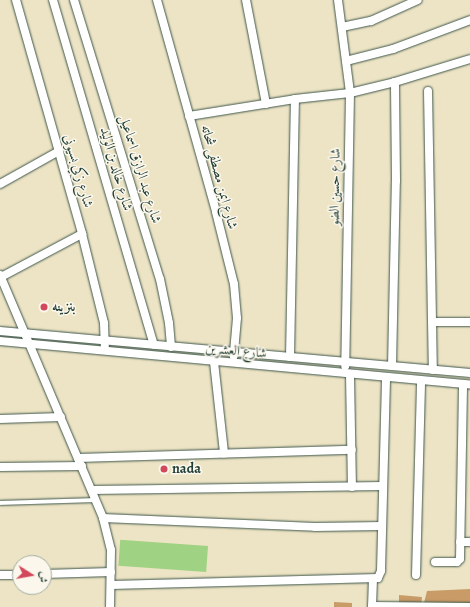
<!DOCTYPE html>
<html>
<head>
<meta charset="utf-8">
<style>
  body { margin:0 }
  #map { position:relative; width:470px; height:607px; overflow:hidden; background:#ede4c5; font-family:Alegreya,Amiri,serif }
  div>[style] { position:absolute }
  .green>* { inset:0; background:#9fd282; transform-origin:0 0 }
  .building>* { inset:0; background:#c99b67 }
  .roads { filter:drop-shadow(0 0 1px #3e564a) drop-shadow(0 0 1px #3e564a) }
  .lane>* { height:4px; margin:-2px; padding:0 2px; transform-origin:2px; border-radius:2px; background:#fff }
  .street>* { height:8px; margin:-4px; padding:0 4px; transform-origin:4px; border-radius:4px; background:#fff }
  .dots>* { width:11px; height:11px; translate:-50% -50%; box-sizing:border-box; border:2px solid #fbf7ec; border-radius:50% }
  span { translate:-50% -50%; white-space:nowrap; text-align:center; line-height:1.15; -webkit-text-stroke:3px #fbf7ec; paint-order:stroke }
  .street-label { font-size:14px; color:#1f3d34 }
  .poi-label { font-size:14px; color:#1f3d34; font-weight:700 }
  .left { translate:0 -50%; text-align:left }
  .north { position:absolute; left:12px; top:555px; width:40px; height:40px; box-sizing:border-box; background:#fbf7ec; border:1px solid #a3ada2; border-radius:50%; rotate:101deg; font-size:11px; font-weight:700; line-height:16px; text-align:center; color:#1f3d34 }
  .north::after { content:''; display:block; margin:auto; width:14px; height:18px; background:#d1495b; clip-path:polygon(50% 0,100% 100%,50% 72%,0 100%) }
</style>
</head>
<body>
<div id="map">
  <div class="green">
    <div style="left:208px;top:546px;width:26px;height:88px;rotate:94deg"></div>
  </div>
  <div class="building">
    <div style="clip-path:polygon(470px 589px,470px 607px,424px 603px,427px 591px)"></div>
    <div style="clip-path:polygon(399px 595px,422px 597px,421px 607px,399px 607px)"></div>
    <div style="clip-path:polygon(334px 602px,352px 603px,352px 607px,334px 607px)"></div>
  </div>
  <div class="roads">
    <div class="lane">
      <div style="left:0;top:503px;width:95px;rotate:-1.8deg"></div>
    </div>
    <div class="street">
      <div style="left:16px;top:0;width:243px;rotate:74.2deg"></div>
      <div style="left:82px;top:234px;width:92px;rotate:76.1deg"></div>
      <div style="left:104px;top:323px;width:23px;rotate:88deg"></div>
      <div style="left:53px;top:0;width:359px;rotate:73.7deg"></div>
      <div style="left:74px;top:0;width:292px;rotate:72.9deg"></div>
      <div style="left:160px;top:279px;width:45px;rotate:78.4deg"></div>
      <div style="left:169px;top:323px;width:24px;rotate:85deg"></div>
      <div style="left:157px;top:0;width:220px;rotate:74.4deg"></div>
      <div style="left:216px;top:212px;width:74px;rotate:76deg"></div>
      <div style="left:234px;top:284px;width:34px;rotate:85deg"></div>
      <div style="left:237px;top:318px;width:38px;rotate:95deg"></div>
      <div style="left:246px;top:0;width:106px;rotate:79.1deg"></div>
      <div style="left:338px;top:0;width:94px;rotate:82.6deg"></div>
      <div style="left:350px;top:93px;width:273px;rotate:91deg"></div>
      <div style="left:342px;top:27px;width:30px;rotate:-12deg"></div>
      <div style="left:371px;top:21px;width:51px;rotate:-24.1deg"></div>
      <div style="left:346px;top:61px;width:49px;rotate:-14.3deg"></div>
      <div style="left:393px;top:49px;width:82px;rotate:-20.6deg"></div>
      <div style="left:428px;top:91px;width:279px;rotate:89deg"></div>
      <div style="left:189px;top:116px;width:107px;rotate:-9.1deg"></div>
      <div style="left:295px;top:99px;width:55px;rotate:-6.2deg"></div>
      <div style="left:350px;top:93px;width:46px;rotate:-13.7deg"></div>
      <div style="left:395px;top:82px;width:78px;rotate:-17deg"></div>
      <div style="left:0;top:184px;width:68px;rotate:-29.2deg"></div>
      <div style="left:0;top:275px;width:264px;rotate:67deg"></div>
      <div style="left:103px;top:518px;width:33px;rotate:76deg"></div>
      <div style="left:111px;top:550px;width:57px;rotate:91deg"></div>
      <div style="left:1px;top:277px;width:92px;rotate:-28deg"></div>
      <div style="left:432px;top:322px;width:38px"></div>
      <div style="left:0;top:331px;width:472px;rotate:5.1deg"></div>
      <div style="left:0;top:341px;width:472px;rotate:5.3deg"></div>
      <div style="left:290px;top:357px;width:258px;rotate:-88.9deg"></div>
      <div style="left:214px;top:362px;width:92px;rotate:83.7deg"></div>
      <div style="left:392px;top:366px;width:185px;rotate:-88.8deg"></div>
      <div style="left:396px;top:181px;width:99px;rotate:-90.6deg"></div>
      <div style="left:350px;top:375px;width:112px;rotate:89deg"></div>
      <div style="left:0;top:419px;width:61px;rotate:-1.9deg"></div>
      <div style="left:78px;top:458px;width:274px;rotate:-1.7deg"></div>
      <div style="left:0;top:467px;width:82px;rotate:-0.7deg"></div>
      <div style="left:92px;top:490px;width:291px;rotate:-0.8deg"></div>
      <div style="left:103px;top:518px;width:212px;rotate:2.4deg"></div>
      <div style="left:315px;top:527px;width:67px;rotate:-0.9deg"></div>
      <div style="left:460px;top:542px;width:10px"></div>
      <div style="left:435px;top:562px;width:22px"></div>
      <div style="left:457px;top:562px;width:4px;rotate:-45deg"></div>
      <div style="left:460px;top:559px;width:174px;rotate:-89deg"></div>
      <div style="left:44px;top:574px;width:67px;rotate:-1.7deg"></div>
      <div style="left:0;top:575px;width:20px"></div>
      <div style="left:416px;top:575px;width:194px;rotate:-88.5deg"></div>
      <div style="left:111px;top:585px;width:267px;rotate:-1.5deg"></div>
      <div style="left:378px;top:578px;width:8px;rotate:-67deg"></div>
      <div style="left:381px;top:571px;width:193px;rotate:-88.5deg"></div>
      <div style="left:372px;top:606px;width:98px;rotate:0.6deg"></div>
      <div style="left:372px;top:607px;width:28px;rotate:-88deg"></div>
    </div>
  </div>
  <div class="dots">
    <div style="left:44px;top:307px;background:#d1495b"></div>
    <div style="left:164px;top:469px;background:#d1495b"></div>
  </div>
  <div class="street-label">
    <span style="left:116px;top:169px;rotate:74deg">شارع خالد بن الوليد</span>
    <span style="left:140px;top:169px;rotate:73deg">شارع عبد الرازق اسماعيل</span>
    <span style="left:78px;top:171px;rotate:74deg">شارع زكي بسيونى</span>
    <span style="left:219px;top:177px;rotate:75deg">شارع ايمن مصطفى شحاته</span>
    <span style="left:335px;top:187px;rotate:-89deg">شارع حسين الضو</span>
    <span style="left:236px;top:351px;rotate:5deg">شارع العشرين</span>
  </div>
  <div class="poi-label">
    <span class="left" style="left:52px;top:307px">بنزينه</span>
    <span class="left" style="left:172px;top:469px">nada</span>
  </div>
  <div class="north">ش</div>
</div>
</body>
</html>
